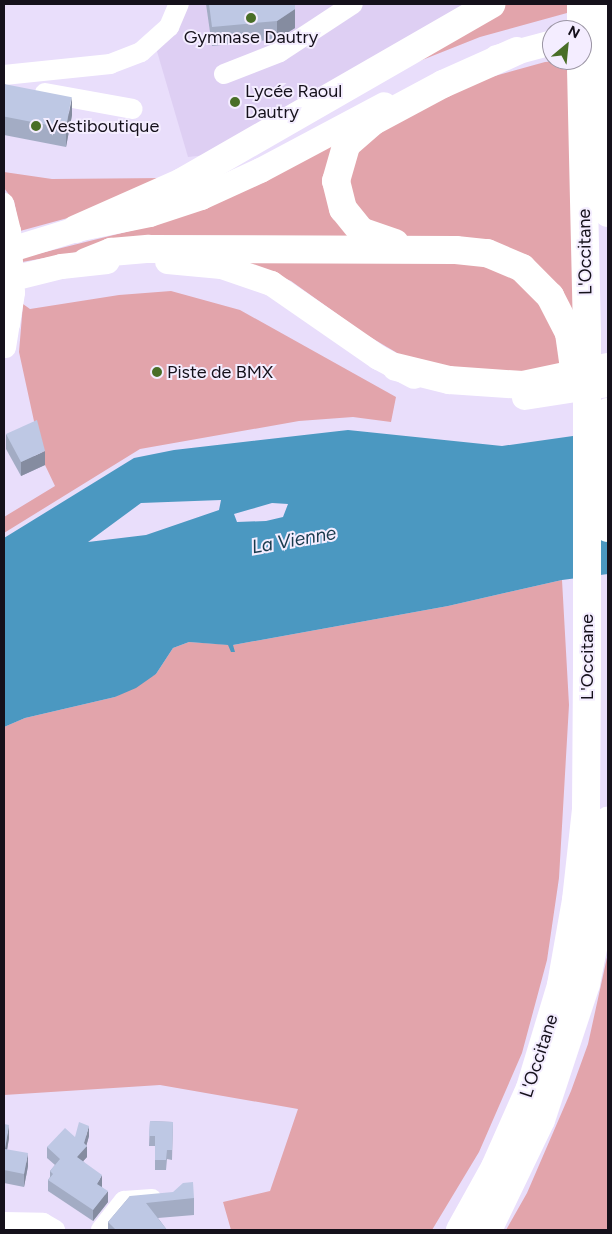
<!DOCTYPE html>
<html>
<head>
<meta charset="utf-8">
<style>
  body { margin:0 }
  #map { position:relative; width:612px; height:1234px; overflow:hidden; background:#e9defb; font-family:Figtree,sans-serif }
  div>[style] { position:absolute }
  .built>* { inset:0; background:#decff3 }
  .green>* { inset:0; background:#e2a4ab }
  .water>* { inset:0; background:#4b98c1 }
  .minor>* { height:20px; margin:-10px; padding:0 10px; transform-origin:10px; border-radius:10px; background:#fff }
  .major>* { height:25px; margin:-12.5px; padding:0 12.5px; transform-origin:12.5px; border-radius:12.5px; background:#fff }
  .highway>* { height:28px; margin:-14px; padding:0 14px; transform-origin:14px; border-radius:14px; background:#fff }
  .wall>* { inset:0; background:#a3acc4 }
  .shaded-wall>* { inset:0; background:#858ca0 }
  .building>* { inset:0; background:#bec8e4; transform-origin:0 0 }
  .dots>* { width:14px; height:14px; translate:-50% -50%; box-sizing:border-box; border:2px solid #f4edff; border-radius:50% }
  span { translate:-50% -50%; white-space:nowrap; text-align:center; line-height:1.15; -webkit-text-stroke:4px #f4edff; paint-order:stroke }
  .poi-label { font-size:18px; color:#15111b }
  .left { translate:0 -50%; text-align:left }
  .street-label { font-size:18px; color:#15111b }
  .water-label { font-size:19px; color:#183a4d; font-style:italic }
  .frame { position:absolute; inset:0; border:5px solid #15111b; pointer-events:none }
  .north { position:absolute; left:542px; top:20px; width:50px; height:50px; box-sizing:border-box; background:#f4edff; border:1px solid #9b95a4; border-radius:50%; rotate:28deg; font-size:14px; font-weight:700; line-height:20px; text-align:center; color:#15111b }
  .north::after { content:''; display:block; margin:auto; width:18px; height:22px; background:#496e27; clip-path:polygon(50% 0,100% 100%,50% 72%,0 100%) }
</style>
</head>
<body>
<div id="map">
  <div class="built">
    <div style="clip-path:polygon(188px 4px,467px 4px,207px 155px,188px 157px,156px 48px)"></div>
  </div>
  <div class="green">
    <div style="clip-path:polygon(502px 4px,567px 4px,567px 13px,480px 37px,402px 68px)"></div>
    <div style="clip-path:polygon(568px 60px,574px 327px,539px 272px,381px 236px,342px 186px,353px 145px,473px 82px,545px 62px)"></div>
    <div style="clip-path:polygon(335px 139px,356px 239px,101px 248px,22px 262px,21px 258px,138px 229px)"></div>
    <div style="clip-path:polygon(4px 172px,52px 179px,165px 178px,86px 213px,20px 231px,14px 201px,4px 188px)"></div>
    <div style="clip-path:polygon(241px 260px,491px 264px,544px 298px,565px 369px,503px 378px,409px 360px,365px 334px,291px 281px)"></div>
    <div style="clip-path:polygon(171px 291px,240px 310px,396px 397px,391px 422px,353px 417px,299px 421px,140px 449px,4px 533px,4px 517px,55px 486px,45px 465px,37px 435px,19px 352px,23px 304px,30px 309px,119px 295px)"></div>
    <div style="clip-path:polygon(562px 580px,569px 705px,559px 878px,547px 960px,522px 1053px,479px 1152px,432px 1230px,231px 1230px,223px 1202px,270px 1191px,298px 1109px,160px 1085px,4px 1095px,4px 727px,25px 718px,115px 697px,156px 674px,173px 648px,189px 642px,233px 645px,448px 606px)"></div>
    <div style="clip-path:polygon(608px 953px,608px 1230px,506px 1230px,527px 1193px,571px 1091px,588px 1044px)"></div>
  </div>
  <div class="water">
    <div style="clip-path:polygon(evenodd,348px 430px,502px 446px,608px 431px,608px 574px,562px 580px,448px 606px,233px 645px,235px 652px,231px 652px,228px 645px,189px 642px,173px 648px,156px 674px,136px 688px,115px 697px,25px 718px,4px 727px,4px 538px,134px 458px,174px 450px,348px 430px,221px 500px,219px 510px,146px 535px,88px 542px,141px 503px,221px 500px,348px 430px,272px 503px,288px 504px,283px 517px,266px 521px,237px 522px,234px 514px,272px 503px)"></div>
  </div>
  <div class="minor">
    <div style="left:224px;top:74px;width:60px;rotate:-21.4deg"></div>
    <div style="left:280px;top:52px;width:87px;rotate:-33.3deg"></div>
    <div style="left:4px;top:75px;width:107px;rotate:-5.9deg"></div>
    <div style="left:110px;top:64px;width:33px;rotate:-21deg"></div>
    <div style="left:141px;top:52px;width:38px;rotate:-42deg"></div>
    <div style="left:169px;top:27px;width:25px;rotate:-67deg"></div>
    <div style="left:45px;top:93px;width:89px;rotate:10.3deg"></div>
    <div style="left:4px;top:203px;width:29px;rotate:76deg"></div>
    <div style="left:11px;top:231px;width:62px;rotate:86.3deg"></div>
    <div style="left:15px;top:293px;width:31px;rotate:99deg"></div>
    <div style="left:10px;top:324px;width:6px;rotate:180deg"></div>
    <div style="left:6px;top:348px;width:24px;rotate:-81deg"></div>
    <div style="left:4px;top:1222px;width:39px;rotate:1deg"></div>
    <div style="left:43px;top:1223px;width:14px;rotate:30deg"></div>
    <div style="left:101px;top:1230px;width:37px;rotate:-52deg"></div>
    <div style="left:124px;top:1201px;width:28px;rotate:-4deg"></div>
  </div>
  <div class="major">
    <div style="left:496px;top:57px;width:58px;rotate:-15deg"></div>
    <div style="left:4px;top:251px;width:75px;rotate:-17deg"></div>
    <div style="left:76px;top:229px;width:75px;rotate:-11.6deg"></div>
    <div style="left:149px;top:214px;width:55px;rotate:-18.1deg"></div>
    <div style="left:201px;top:197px;width:65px;rotate:-24.6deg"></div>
    <div style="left:260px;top:170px;width:140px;rotate:-28deg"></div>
    <div style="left:167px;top:261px;width:54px;rotate:5.3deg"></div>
    <div style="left:221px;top:266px;width:53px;rotate:18.8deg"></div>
    <div style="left:271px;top:283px;width:130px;rotate:34.7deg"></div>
    <div style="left:378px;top:357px;width:40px;rotate:28deg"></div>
    <div style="left:4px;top:280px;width:59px;rotate:-13.8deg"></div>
    <div style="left:61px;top:266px;width:46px;rotate:-6.2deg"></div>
    <div style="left:524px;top:397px;width:85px;rotate:-8.8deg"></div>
  </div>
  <div class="highway">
    <div style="left:605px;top:4px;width:209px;rotate:89.2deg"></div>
    <div style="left:581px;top:30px;width:26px;rotate:-90deg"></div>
    <div style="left:76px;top:229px;width:116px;rotate:-23.9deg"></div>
    <div style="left:182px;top:182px;width:357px;rotate:-29.9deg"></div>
    <div style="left:395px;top:243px;width:36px;rotate:-161deg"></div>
    <div style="left:361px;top:231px;width:28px;rotate:-129deg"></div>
    <div style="left:343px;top:209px;width:29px;rotate:-104deg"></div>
    <div style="left:336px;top:181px;width:37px;rotate:-74deg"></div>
    <div style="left:346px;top:145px;width:35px;rotate:-41deg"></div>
    <div style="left:372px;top:122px;width:81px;rotate:-28.2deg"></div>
    <div style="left:443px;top:84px;width:81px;rotate:-24deg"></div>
    <div style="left:86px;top:262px;width:27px;rotate:-22deg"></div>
    <div style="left:111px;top:252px;width:38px;rotate:-5deg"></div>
    <div style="left:149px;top:249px;width:307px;rotate:0.2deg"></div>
    <div style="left:456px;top:250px;width:31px;rotate:6deg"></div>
    <div style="left:487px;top:253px;width:38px;rotate:23deg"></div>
    <div style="left:522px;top:268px;width:40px;rotate:45deg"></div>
    <div style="left:550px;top:296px;width:42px;rotate:62.8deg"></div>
    <div style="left:569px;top:333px;width:34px;rotate:82deg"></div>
    <div style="left:396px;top:367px;width:55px;rotate:13.8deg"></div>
    <div style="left:449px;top:380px;width:74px;rotate:3.9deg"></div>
    <div style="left:523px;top:385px;width:87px;rotate:-12deg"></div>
    <div style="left:608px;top:412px;width:116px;rotate:90deg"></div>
    <div style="left:460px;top:1230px;width:72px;rotate:-60.9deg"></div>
    <div style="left:495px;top:1167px;width:86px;rotate:-66.1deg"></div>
    <div style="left:530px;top:1088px;width:108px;rotate:-73.2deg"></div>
    <div style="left:561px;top:985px;width:86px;rotate:-80deg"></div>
    <div style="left:576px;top:900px;width:92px;rotate:-83.7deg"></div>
    <div style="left:586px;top:809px;width:141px;rotate:-89.6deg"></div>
    <div style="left:587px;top:668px;width:335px;rotate:-90deg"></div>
    <div style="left:587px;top:333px;width:273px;rotate:-91.3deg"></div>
    <div style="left:488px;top:1230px;width:122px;rotate:-64.3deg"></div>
    <div style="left:541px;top:1120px;width:143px;rotate:-71.7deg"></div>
    <div style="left:586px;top:984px;width:56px;rotate:-78.7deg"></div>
    <div style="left:597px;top:929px;width:109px;rotate:-84.2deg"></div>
  </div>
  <div class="wall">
    <div style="clip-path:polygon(206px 4px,295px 4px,295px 28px,277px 39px,212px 46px)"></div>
    <div style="clip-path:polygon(4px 84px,72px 115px,66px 147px,4px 135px)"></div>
    <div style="clip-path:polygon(6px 434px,45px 465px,21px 476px,6px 449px)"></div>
    <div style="clip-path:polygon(150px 1121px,173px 1122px,172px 1160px,167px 1159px,166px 1170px,155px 1170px,155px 1146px,149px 1146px)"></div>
    <div style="clip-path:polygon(4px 1124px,9px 1138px,7px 1150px,28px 1166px,24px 1187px,4px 1183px)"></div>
    <div style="clip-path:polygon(89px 1136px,86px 1146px,87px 1157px,83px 1161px,102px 1186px,102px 1187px,108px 1202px,93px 1221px,48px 1191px,48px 1180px,50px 1177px,50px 1171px,55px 1165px,47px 1158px,47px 1147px,75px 1137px)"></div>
    <div style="clip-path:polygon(130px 1196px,194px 1198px,194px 1215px,158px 1218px,167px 1230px,108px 1230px,108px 1222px)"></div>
  </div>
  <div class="shaded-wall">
    <div style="clip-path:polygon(295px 9px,295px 28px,277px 39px,277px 21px)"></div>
    <div style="clip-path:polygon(72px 97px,72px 115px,66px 147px,66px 128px)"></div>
    <div style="clip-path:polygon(45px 451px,45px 465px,21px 476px,21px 462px)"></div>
    <div style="clip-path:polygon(9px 1125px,9px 1138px,5px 1162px,5px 1149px)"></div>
    <div style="clip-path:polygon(89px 1126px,89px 1136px,86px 1147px,87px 1146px,87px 1157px,77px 1168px,77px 1157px,84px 1143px)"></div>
    <div style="clip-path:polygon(28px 1153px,28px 1166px,24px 1187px,24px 1174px)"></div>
    <div style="clip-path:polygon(102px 1175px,102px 1186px,97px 1195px,97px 1184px)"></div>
    <div style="clip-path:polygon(108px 1191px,108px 1202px,93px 1221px,93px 1210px)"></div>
  </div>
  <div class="building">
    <div style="clip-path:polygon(209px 4px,295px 4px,295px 9px,277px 21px,212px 27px)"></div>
    <div style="left:4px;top:84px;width:69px;height:32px;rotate:11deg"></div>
    <div style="clip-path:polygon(37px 420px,45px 451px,21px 462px,6px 434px)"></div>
    <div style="clip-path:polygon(150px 1121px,173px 1122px,172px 1150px,167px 1150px,166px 1160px,155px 1160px,155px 1136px,149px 1136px)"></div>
    <div style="clip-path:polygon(79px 1122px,89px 1126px,84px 1143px,87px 1146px,77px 1157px,102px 1175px,97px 1184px,108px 1191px,93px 1210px,48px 1180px,53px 1174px,50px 1171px,60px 1159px,47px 1147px,65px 1128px,75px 1137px)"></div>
    <div style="clip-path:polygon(4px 1124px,9px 1125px,5px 1149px,28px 1153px,24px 1174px,4px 1170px)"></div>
    <div style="clip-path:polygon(193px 1182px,194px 1198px,146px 1203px,167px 1230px,116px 1230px,108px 1222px,130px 1196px,173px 1192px,183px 1183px)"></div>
  </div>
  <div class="dots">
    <div style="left:251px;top:18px;background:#496e27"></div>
    <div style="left:235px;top:102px;background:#496e27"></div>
    <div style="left:36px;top:126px;background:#496e27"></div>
    <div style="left:157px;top:372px;background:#496e27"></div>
  </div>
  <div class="poi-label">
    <span style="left:251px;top:37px">Gymnase Dautry</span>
    <span class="left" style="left:245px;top:102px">Lycée Raoul<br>Dautry</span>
    <span class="left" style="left:46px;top:126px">Vestiboutique</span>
    <span class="left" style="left:167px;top:372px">Piste de BMX</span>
  </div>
  <div class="street-label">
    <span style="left:585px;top:252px;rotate:-91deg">L'Occitane</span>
    <span style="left:587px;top:657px;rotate:-90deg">L'Occitane</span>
    <span style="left:539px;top:1056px;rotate:-72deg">L'Occitane</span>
  </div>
  <div class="water-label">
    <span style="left:294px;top:540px;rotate:-10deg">La Vienne</span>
  </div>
  <div class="frame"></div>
  <div class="north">N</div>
</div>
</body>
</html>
